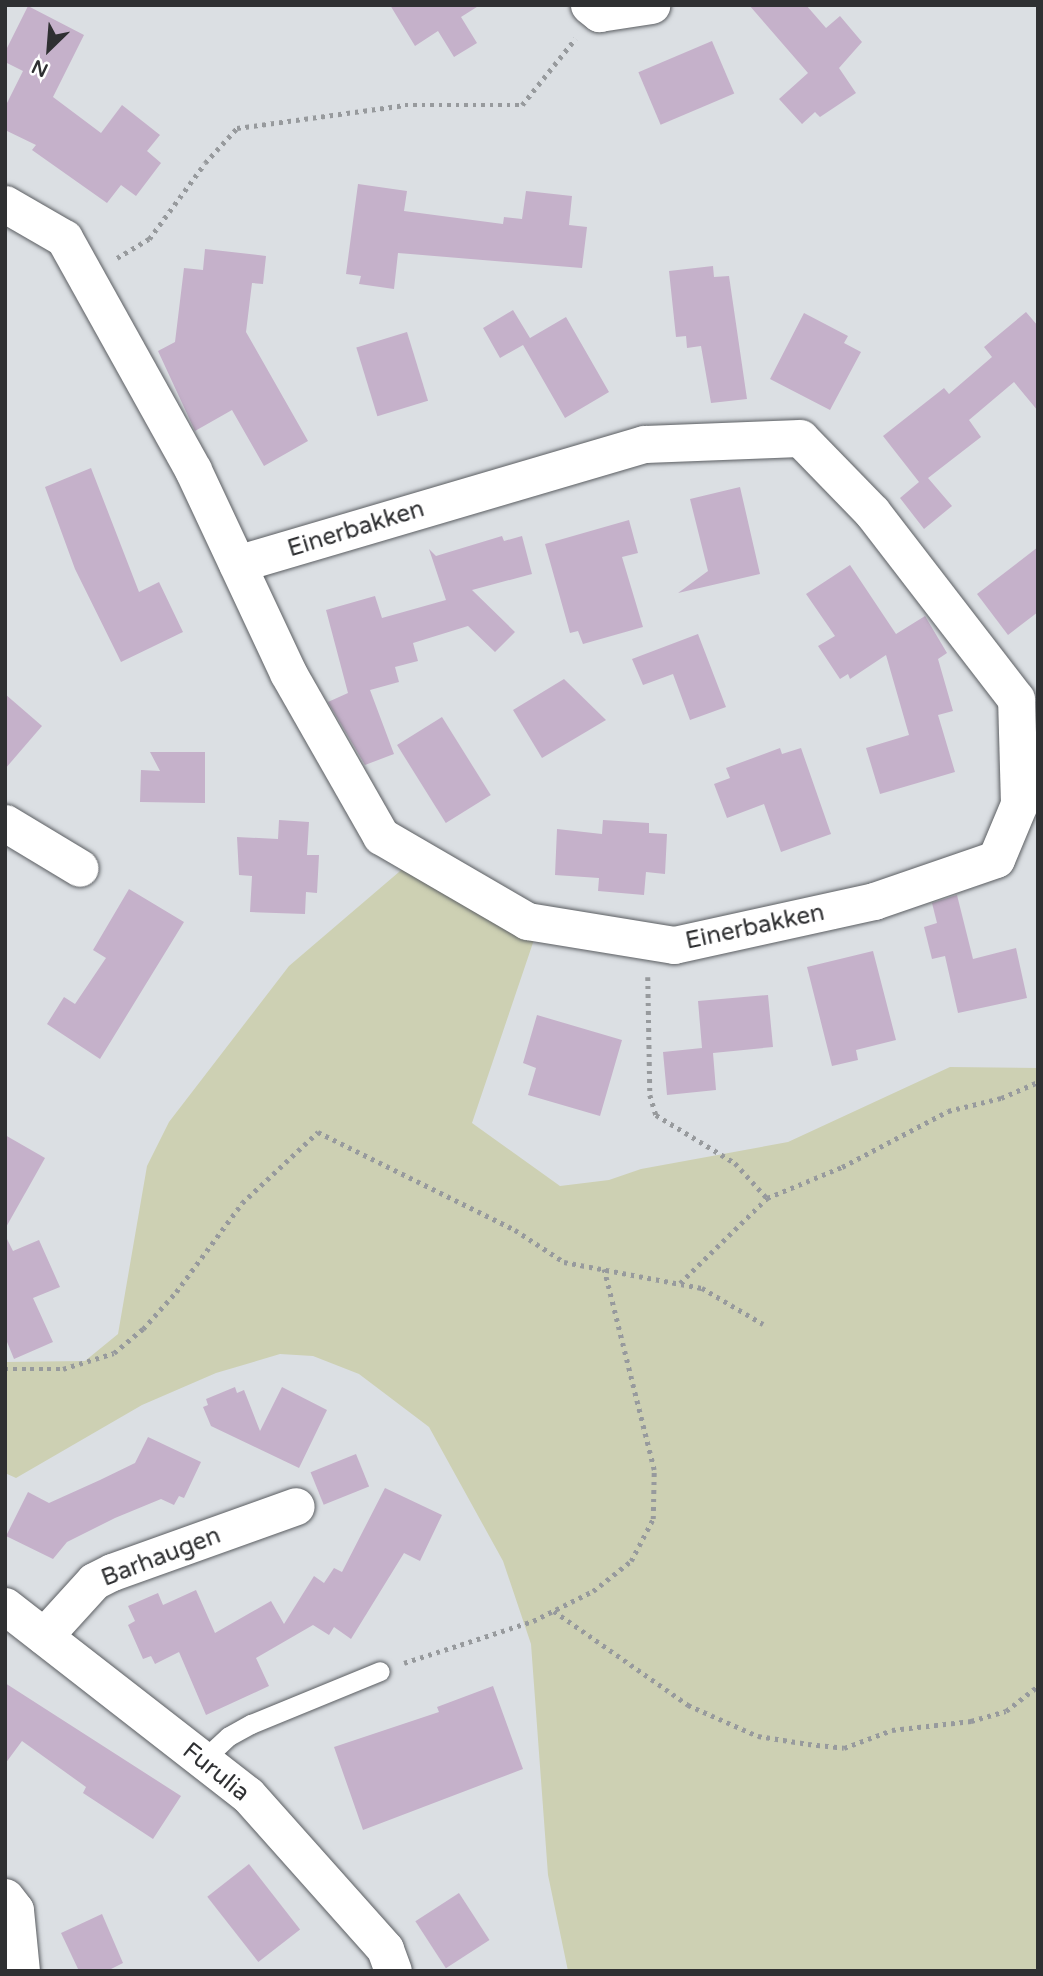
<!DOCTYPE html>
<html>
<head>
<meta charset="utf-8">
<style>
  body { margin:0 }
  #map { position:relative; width:1043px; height:1976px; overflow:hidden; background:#dbdfe3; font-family:"Varela Round",sans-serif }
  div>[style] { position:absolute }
  .green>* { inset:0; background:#cdd0b3 }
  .building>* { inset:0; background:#c5b1ca; transform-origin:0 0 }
  .path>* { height:4.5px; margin-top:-2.25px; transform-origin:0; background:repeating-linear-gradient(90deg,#979a9d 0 3.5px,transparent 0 8.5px) }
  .roads { filter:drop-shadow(0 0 2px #5b5e62) drop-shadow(0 0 2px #5b5e62) }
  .lane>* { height:19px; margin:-9.5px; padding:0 9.5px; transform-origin:9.5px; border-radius:9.5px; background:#fff }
  .street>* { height:37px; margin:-18.5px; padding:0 18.5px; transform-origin:18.5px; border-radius:18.5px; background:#fff }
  span { translate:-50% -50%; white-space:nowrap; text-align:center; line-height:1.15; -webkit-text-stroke:5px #fff; paint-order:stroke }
  .street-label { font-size:24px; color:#2f3032 }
  .frame { position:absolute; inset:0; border:7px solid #2f3032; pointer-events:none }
  .north { position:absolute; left:14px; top:14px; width:70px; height:70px; -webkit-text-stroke:5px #fff; paint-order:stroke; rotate:205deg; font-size:19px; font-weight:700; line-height:28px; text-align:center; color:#2f3032 }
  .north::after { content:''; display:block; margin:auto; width:24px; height:32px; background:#2f3032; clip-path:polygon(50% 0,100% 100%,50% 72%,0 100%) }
</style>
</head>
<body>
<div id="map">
  <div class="green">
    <div style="clip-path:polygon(420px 854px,540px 922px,472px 1123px,560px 1186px,609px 1180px,641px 1169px,788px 1142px,950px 1067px,1038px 1068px,1038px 1971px,568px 1971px,548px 1875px,531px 1644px,503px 1561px,429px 1427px,359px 1374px,313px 1356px,280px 1354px,216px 1373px,142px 1405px,16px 1478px,5px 1473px,5px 1362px,85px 1361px,118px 1334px,147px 1166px,169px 1122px,289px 966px)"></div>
  </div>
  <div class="building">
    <div style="clip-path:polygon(390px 5px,480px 5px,461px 17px,477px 43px,454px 57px,438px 31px,415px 46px)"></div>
    <div style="clip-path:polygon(749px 5px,806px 5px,826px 28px,840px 16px,862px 42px,839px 68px,856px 93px,820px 117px,815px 112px,802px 124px,779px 99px,808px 73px)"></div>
    <div style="clip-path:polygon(28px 6px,84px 35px,53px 97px,101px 133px,122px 105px,160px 135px,147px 151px,161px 163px,136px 196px,121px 185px,107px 203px,32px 150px,36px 145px,5px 130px,5px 107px,23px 71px,5px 62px,5px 52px)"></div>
    <div style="left:712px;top:41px;width:57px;height:80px;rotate:67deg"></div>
    <div style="clip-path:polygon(358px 184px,407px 191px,404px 211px,503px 224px,504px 217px,522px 219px,526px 191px,572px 196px,569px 225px,587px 227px,582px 268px,398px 253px,394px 289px,359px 284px,361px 276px,346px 274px)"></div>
    <div style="clip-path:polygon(205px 249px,266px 256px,263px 284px,252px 283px,246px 332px,308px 441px,264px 466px,232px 410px,195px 431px,158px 351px,175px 342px,184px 268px,203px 270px)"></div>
    <div style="clip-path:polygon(713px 266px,714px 277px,729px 276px,747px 399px,711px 403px,701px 346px,687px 348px,686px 336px,676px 337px,669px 271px)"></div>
    <div style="clip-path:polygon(513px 310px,530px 338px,566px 317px,609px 392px,565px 418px,523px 345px,500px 358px,483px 328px)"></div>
    <div style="clip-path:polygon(1026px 312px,1038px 326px,1038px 411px,1014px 382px,969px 420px,981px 437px,928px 478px,952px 506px,924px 529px,900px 498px,919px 482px,883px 436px,944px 388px,949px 394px,992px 357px,984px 347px)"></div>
    <div style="clip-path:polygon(804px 313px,848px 336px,844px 343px,861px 352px,830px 410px,770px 379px)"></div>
    <div style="left:407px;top:332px;width:72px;height:53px;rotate:73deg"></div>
    <div style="clip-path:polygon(91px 468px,139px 592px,159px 582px,183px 632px,121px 662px,75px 569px,45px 487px)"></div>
    <div style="clip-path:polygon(740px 487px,760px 574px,678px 593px,708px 571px,690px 499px)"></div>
    <div style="clip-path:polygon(629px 520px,638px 553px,622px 557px,643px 627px,583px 644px,578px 631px,570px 633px,545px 544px)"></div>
    <div style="clip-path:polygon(502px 536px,504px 541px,522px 536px,532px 574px,472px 590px,515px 632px,495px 652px,468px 626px,413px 643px,418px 661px,395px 667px,399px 682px,370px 690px,394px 754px,365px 765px,328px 702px,348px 693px,326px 610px,375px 596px,382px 618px,446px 600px,429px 549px,436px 556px)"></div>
    <div style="clip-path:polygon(1038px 547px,1038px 612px,1008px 635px,977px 594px)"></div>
    <div style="clip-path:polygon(850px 565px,896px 634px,925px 616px,947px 653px,938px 659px,953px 711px,938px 715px,955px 772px,880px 794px,866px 748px,909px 735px,886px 655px,850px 679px,848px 674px,840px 679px,818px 646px,835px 636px,806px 594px)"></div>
    <div style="clip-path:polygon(698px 634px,726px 707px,690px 720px,673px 674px,643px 685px,632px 659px)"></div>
    <div style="clip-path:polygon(564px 679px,606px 720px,542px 758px,513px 710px)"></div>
    <div style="clip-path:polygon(5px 694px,42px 726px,5px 769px)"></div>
    <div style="left:442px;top:717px;width:92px;height:53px;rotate:58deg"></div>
    <div style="clip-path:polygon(780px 748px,782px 754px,801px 748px,831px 834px,781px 852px,764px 804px,727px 818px,714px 784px,730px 778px,726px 768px)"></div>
    <div style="clip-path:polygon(150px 752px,205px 752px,205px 803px,140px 802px,141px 770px,160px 771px)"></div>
    <div style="clip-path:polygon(279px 820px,309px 822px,307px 855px,319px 855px,317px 893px,306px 892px,305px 914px,250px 912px,252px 876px,239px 875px,237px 837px,278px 839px)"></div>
    <div style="clip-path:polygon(603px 820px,649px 823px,649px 833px,667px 834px,665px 874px,646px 872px,644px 895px,598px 891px,599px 878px,555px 875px,557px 829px,602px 834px)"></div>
    <div style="clip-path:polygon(129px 889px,184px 922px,100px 1059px,47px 1024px,64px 997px,75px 1004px,106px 958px,93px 950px)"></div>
    <div style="clip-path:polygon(957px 895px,973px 959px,1016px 948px,1027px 998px,958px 1013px,945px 956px,932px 959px,924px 927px,937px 923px,932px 903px)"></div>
    <div style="clip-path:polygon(873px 951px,896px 1040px,856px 1050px,858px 1060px,832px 1066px,807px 967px)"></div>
    <div style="clip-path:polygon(768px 995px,773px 1047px,713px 1053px,716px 1090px,667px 1095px,663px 1052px,702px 1048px,698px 1001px)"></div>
    <div style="clip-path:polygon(537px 1015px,622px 1040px,600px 1116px,528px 1095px,536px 1068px,523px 1063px)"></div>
    <div style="clip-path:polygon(5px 1135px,45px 1158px,5px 1229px)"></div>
    <div style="clip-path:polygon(5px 1235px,13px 1251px,39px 1240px,60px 1287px,33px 1298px,53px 1342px,14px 1359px,5px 1337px)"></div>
    <div style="clip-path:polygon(235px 1387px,237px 1393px,244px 1390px,260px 1431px,282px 1387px,327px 1410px,299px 1468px,211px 1426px,203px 1407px,208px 1405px,206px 1399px)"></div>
    <div style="clip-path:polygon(148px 1437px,201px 1462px,184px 1498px,179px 1496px,174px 1505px,161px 1499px,115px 1518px,67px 1542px,53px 1559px,6px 1536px,28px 1492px,49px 1503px,100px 1480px,135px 1463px)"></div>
    <div style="left:356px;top:1454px;width:35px;height:49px;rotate:68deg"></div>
    <div style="clip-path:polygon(385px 1488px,442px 1515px,420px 1561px,404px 1553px,351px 1639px,334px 1627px,329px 1635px,313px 1625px,256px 1658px,269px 1686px,206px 1715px,179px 1652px,155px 1664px,151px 1656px,143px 1659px,128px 1625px,135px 1621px,128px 1606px,158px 1593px,163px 1605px,196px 1590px,215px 1633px,271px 1601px,284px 1624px,314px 1576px,324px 1583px,334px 1568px,342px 1572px)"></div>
    <div style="clip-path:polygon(5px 1683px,181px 1796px,153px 1839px,83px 1793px,86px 1787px,22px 1741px,5px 1764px)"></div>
    <div style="clip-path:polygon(493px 1686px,523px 1769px,363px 1830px,334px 1747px,439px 1712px,437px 1707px)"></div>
    <div style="left:249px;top:1864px;width:83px;height:53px;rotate:52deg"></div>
    <div style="left:459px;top:1893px;width:56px;height:52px;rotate:57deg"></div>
    <div style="clip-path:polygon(102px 1914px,123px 1963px,107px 1971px,79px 1971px,61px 1933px)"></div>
  </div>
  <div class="path">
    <div style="left:117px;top:258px;width:37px;rotate:-31deg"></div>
    <div style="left:149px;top:239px;width:94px;rotate:-53.6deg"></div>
    <div style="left:205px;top:163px;width:47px;rotate:-47.6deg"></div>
    <div style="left:237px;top:128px;width:170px;rotate:-7.8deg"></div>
    <div style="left:405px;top:105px;width:117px"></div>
    <div style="left:522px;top:105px;width:85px;rotate:-51.2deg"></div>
    <div style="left:648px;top:977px;width:118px;rotate:89deg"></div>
    <div style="left:650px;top:1095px;width:21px;rotate:73deg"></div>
    <div style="left:656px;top:1115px;width:92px;rotate:31.3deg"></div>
    <div style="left:735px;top:1163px;width:47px;rotate:47.6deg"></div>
    <div style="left:680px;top:1283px;width:122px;rotate:-44.3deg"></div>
    <div style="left:767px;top:1198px;width:81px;rotate:-22.5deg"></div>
    <div style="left:842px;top:1167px;width:120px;rotate:-27.8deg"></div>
    <div style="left:948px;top:1111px;width:55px;rotate:-13.8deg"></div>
    <div style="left:1001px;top:1098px;width:40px;rotate:-23.4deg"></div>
    <div style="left:5px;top:1369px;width:58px"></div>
    <div style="left:63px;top:1369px;width:53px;rotate:-17.4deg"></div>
    <div style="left:114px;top:1353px;width:38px;rotate:-40deg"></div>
    <div style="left:143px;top:1329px;width:50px;rotate:-48.3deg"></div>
    <div style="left:176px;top:1292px;width:111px;rotate:-53.4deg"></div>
    <div style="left:242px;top:1203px;width:104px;rotate:-43.1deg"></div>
    <div style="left:318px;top:1132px;width:220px;rotate:26.4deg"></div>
    <div style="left:515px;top:1230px;width:59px;rotate:33.1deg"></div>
    <div style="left:564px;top:1262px;width:140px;rotate:10.7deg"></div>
    <div style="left:702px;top:1288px;width:71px;rotate:30.5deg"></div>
    <div style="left:554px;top:1611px;width:164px;rotate:35deg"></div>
    <div style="left:688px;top:1705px;width:77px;rotate:23.9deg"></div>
    <div style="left:758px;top:1736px;width:51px;rotate:9.1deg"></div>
    <div style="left:808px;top:1744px;width:36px;rotate:6deg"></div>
    <div style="left:844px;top:1748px;width:51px;rotate:-20.6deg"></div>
    <div style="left:892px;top:1730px;width:80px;rotate:-6.5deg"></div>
    <div style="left:971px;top:1721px;width:36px;rotate:-16deg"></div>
    <div style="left:1006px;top:1711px;width:41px;rotate:-38deg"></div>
    <div style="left:404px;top:1663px;width:136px;rotate:-18deg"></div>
    <div style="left:533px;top:1621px;width:67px;rotate:-26.6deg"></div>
    <div style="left:593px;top:1591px;width:48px;rotate:-38.3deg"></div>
    <div style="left:631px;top:1561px;width:47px;rotate:-62.4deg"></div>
    <div style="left:653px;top:1519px;width:49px;rotate:-88.8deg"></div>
    <div style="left:654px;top:1470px;width:207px;rotate:-104deg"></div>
  </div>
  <div class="roads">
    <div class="lane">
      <div style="left:203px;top:1760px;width:35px;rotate:-43deg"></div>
      <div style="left:229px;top:1736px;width:25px;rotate:-29deg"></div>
      <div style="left:251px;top:1724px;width:139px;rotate:-22.3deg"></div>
    </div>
    <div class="street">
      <div style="left:589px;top:5px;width:13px;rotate:39deg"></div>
      <div style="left:599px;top:13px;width:53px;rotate:-8.7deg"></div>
      <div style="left:5px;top:204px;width:68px;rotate:30deg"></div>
      <div style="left:64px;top:238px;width:265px;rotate:60.9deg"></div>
      <div style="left:193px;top:470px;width:224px;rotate:64.9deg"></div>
      <div style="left:288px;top:673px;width:188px;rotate:60.3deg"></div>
      <div style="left:381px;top:836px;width:169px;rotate:30.2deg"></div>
      <div style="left:527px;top:921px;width:149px;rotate:9.3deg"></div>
      <div style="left:674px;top:945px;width:205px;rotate:-12.4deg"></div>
      <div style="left:874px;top:901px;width:129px;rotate:-19deg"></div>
      <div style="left:996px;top:859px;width:60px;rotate:-67.3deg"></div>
      <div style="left:1019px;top:804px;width:105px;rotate:-91.6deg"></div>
      <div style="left:1016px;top:699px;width:236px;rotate:-127.6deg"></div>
      <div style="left:872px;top:512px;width:103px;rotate:-134.2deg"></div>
      <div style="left:800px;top:438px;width:156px;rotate:177.8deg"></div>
      <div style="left:644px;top:444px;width:424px;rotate:163.6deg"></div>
      <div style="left:5px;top:823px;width:87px;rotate:31deg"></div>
      <div style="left:5px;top:1606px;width:308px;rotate:37.9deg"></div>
      <div style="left:248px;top:1795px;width:206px;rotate:48.3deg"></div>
      <div style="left:385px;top:1949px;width:23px;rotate:70deg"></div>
      <div style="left:44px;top:1636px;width:74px;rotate:-47.7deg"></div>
      <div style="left:94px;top:1581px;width:20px;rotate:-27deg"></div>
      <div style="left:112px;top:1572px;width:195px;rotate:-19.7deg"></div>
      <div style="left:5px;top:1897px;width:16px;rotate:52deg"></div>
      <div style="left:15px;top:1910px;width:61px;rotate:84.4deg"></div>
    </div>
  </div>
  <div class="street-label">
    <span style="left:356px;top:529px;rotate:-17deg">Einerbakken</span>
    <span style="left:755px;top:927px;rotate:-12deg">Einerbakken</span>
    <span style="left:161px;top:1557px;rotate:-21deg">Barhaugen</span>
    <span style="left:216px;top:1772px;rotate:39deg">Furulia</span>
  </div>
  <div class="frame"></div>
  <div class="north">N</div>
</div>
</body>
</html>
